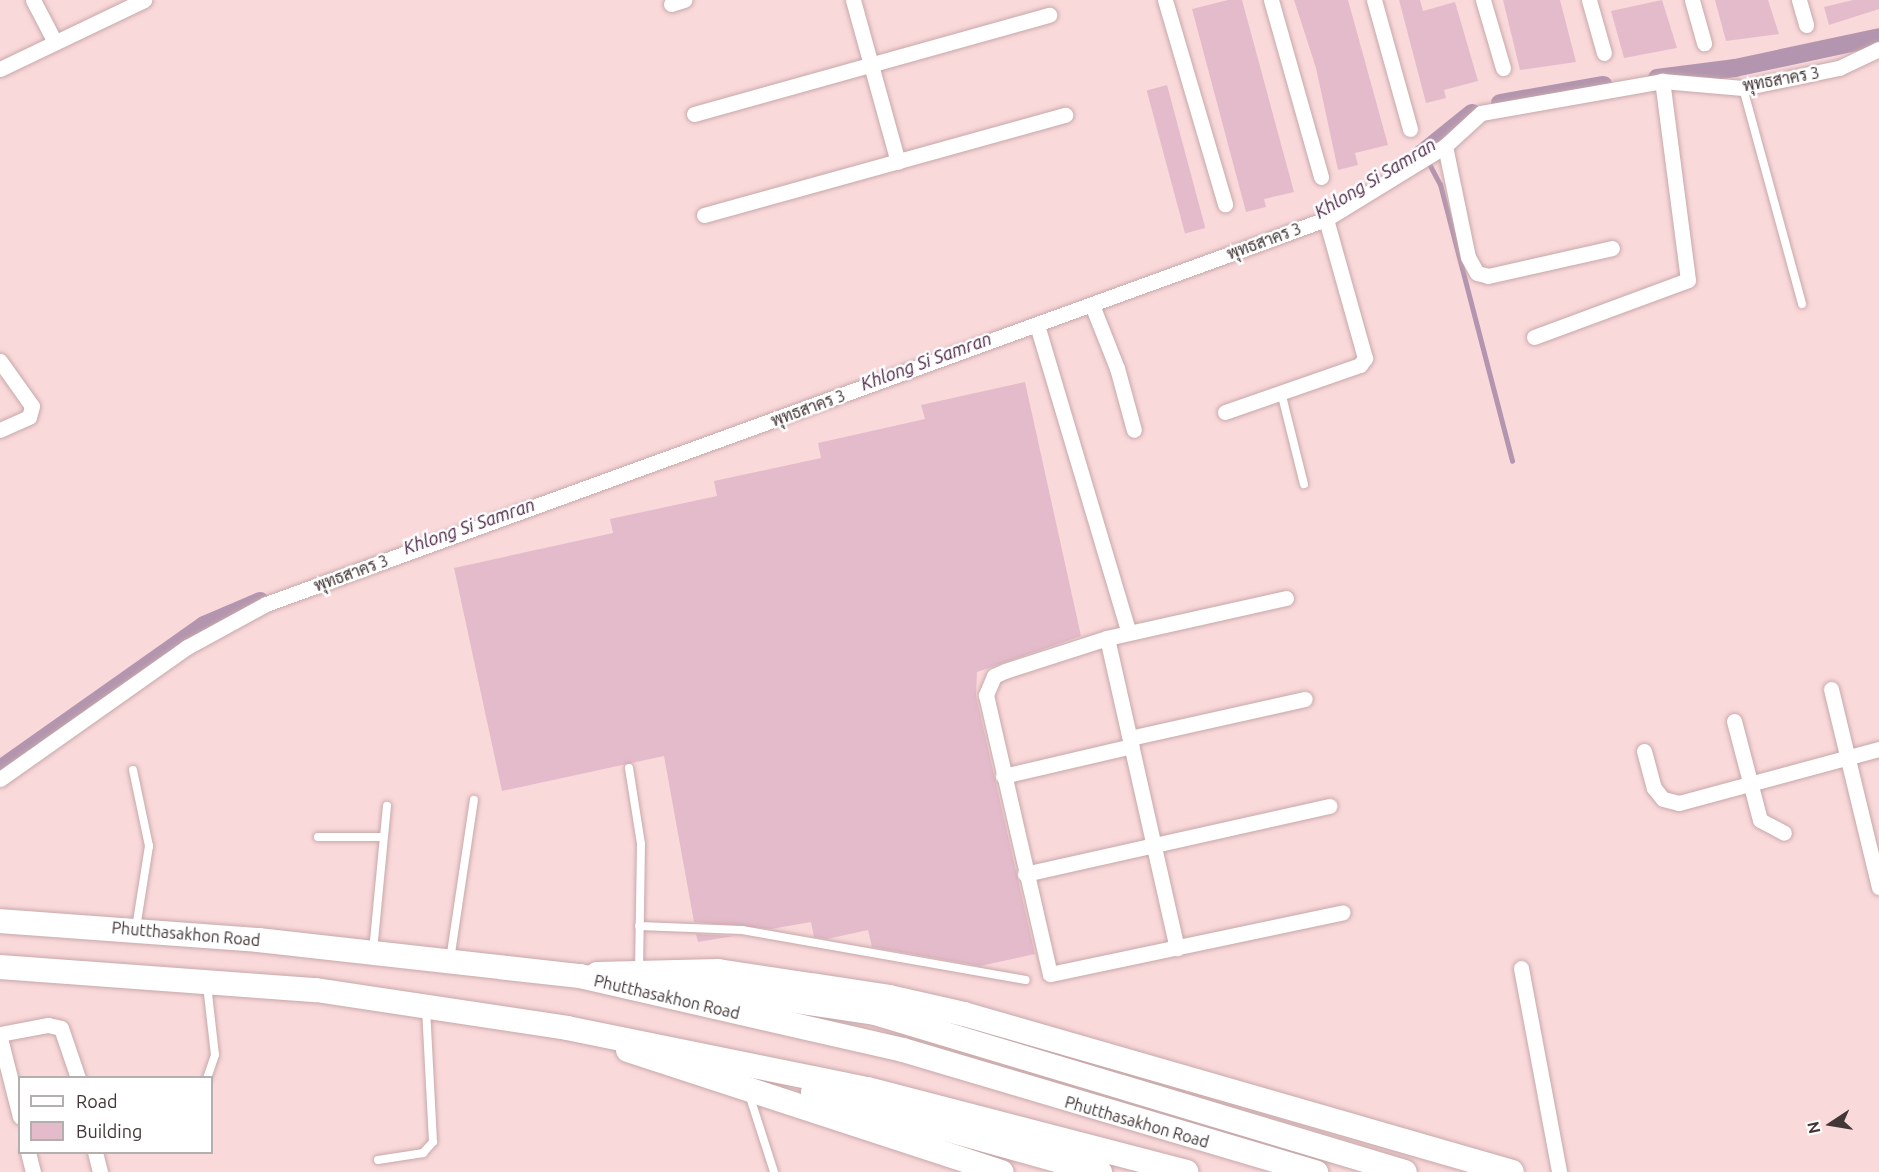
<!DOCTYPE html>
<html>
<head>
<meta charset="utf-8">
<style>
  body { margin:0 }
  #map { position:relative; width:1879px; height:1172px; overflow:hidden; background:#fad9db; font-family:Ubuntu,Sarabun,sans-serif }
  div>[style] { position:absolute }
  .stream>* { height:5px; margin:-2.5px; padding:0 2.5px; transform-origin:2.5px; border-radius:2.5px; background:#b395af }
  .canal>* { height:18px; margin:-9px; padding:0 9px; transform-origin:9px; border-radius:9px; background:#b395af }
  .building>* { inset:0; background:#e4bbcb; transform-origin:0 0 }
  .roads { filter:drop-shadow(0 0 2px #c7a8a9) drop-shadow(0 0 2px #c7a8a9) }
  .service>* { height:8px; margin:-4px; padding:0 4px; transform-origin:4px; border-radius:4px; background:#fff }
  .minor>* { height:15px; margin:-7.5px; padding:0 7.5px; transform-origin:7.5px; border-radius:7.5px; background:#fff }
  .primary>* { height:24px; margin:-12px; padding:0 12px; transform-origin:12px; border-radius:12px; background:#fff }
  span { translate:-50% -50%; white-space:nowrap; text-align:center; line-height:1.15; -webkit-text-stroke:5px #fff; paint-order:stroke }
  .street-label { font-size:16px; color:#423636 }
  .water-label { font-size:18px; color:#482044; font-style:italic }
  .legend { position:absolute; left:18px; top:1076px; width:195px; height:78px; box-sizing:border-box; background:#fff; border:2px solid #b3afaf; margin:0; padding:8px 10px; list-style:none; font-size:18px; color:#423636 }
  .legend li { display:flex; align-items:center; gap:12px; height:30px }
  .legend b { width:30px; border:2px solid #b3afaf }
  .north { position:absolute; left:1801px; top:1094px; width:60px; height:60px; -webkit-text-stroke:4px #fff; paint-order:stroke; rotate:258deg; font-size:16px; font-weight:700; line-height:24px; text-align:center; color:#423636 }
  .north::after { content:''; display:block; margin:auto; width:21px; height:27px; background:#423636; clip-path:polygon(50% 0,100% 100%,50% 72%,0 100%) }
</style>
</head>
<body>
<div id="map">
  <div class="stream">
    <div style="left:1427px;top:160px;width:27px;rotate:62deg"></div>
    <div style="left:1440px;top:184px;width:286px;rotate:75.4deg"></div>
  </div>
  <div class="canal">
    <div style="left:1657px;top:78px;width:79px;rotate:-7.3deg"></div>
    <div style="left:1735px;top:68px;width:147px;rotate:-12.1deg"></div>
    <div style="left:1500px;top:103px;width:105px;rotate:-9.9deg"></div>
    <div style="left:1416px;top:158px;width:72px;rotate:-38.8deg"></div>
    <div style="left:0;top:769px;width:250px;rotate:-35.2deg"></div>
    <div style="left:204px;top:625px;width:61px;rotate:-23.2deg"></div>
  </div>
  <div class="building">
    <div style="clip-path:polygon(1228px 0,1242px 0,1294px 192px,1264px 199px,1266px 207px,1246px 212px,1192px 9px)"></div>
    <div style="clip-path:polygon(1294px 0,1348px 0,1388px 145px,1355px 153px,1358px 165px,1338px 170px,1316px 68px)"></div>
    <div style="clip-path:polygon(1399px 0,1420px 0,1423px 11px,1455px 2px,1478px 81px,1444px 90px,1446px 98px,1426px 103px)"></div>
    <div style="clip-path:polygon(1503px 0,1560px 0,1576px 62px,1520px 70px)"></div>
    <div style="clip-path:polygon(1662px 0,1677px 48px,1624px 58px,1611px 11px)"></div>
    <div style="clip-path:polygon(1715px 0,1768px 0,1779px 34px,1726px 41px)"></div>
    <div style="clip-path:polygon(1853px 0,1879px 0,1879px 9px,1829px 25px,1824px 7px)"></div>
    <div style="left:1167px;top:85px;width:148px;height:21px;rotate:75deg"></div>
    <div style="clip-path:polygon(1025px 382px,1081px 636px,977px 672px,976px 696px,1035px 954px,980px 966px,872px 947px,868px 930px,827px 939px,814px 937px,811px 922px,771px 929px,694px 922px,664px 756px,502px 791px,454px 568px,613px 533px,610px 519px,717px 496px,714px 481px,821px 458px,818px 443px,925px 419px,921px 405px)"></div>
    <div style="clip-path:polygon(696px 934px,734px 936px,698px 942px)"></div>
  </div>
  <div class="roads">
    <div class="service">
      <div style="left:1743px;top:88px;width:224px;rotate:74.7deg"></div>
      <div style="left:1281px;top:392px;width:95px;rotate:76deg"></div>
      <div style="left:629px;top:768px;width:77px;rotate:81deg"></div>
      <div style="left:641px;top:844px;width:125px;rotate:90.9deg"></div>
      <div style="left:133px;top:770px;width:78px;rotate:78.1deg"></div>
      <div style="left:149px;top:846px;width:83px;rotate:99deg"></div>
      <div style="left:318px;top:837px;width:65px"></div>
      <div style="left:639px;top:926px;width:103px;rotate:2.2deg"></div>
      <div style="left:742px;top:930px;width:288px;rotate:10deg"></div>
      <div style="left:373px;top:951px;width:146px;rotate:-84.5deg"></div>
      <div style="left:450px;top:960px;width:162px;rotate:-81.5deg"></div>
      <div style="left:207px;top:985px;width:70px;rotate:83.5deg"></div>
      <div style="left:215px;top:1055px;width:24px;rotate:109deg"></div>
      <div style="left:749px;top:1094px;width:82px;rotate:72.2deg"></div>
      <div style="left:378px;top:1160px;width:46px;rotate:-8.8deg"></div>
      <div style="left:423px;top:1153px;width:15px;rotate:-48deg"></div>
      <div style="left:433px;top:1142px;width:132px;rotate:-93deg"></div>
    </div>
    <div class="minor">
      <div style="left:33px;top:0;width:47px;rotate:62.4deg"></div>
      <div style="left:853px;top:0;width:168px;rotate:74.5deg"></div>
      <div style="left:1165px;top:0;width:213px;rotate:73.6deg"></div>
      <div style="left:1271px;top:0;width:184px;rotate:74.2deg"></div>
      <div style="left:1374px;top:0;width:134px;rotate:74.4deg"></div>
      <div style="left:1483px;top:0;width:71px;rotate:73.6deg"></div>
      <div style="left:1589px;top:0;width:55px;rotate:74.2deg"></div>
      <div style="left:1692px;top:0;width:45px;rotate:74.4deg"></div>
      <div style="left:1799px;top:0;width:26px;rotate:74deg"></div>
      <div style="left:671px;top:4px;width:14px;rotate:-17deg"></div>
      <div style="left:0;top:69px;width:160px;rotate:-25.6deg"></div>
      <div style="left:694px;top:114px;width:369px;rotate:-15.6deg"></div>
      <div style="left:1445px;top:146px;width:113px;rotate:78.3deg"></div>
      <div style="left:1468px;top:257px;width:18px;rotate:61deg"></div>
      <div style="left:1477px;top:273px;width:11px;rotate:15deg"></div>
      <div style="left:1488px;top:276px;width:127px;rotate:-12.7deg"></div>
      <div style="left:704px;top:215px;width:375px;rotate:-15.5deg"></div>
      <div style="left:1092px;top:305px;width:68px;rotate:68.4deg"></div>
      <div style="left:1117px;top:368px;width:64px;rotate:74.7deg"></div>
      <div style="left:1037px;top:325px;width:321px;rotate:73.4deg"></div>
      <div style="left:1534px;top:337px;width:164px;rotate:-20.3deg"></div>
      <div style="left:1688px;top:280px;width:201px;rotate:-97.4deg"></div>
      <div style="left:0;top:361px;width:55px;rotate:54.6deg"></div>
      <div style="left:32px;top:406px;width:11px;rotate:105deg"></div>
      <div style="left:29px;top:417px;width:32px;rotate:156deg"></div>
      <div style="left:1225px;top:412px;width:143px;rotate:-19.2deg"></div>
      <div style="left:1360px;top:365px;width:9px;rotate:-54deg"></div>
      <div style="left:1365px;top:358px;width:144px;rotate:-105.7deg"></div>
      <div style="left:1286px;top:598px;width:183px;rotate:167.4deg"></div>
      <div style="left:1107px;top:638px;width:107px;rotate:162.1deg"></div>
      <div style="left:1005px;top:671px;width:12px;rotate:156deg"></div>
      <div style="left:994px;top:676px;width:21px;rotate:113deg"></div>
      <div style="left:986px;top:695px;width:286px;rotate:77.1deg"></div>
      <div style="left:1050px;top:974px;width:299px;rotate:-11.9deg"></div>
      <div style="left:1107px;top:638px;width:318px;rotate:77.3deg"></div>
      <div style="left:1831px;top:689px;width:204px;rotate:76.4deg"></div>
      <div style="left:1734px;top:721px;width:102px;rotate:75.3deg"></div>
      <div style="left:1760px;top:820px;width:27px;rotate:28deg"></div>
      <div style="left:1130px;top:738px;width:179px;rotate:-12.6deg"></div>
      <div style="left:1644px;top:751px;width:38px;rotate:75deg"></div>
      <div style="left:1654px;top:788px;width:14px;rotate:51deg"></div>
      <div style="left:1663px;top:799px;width:16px;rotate:14deg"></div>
      <div style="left:1679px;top:803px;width:207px;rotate:-15.1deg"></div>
      <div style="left:1003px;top:776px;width:132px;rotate:-13.1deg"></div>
      <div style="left:0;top:779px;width:229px;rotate:-35.2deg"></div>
      <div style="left:187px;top:647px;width:90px;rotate:-28.6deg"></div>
      <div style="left:266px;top:604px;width:1128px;rotate:-19.96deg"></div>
      <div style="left:1326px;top:219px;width:140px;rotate:-31.5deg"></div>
      <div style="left:1445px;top:146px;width:49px;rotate:-42.5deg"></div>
      <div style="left:1481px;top:113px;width:184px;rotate:-10deg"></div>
      <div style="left:1662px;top:81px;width:81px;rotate:4.9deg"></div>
      <div style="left:1743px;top:88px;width:98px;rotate:-11.8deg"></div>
      <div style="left:1839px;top:68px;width:44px;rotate:-25.4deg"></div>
      <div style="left:1025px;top:874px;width:312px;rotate:-12.6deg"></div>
      <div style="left:1521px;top:968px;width:208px;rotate:79.4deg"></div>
      <div style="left:0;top:1034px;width:49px;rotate:-10.6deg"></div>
      <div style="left:48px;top:1025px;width:13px;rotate:13deg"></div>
      <div style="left:61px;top:1028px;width:53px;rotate:71.2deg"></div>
      <div style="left:0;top:1038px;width:81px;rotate:75.8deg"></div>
      <div style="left:28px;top:1152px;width:21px;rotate:76deg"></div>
      <div style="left:95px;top:1152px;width:21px;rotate:76deg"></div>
    </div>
    <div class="primary">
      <div style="left:0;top:921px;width:259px;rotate:4.2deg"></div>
      <div style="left:258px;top:940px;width:324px;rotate:6.4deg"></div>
      <div style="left:580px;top:976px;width:331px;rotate:12.9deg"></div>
      <div style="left:903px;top:1050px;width:431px;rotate:16.5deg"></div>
      <div style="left:0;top:967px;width:317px;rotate:4.2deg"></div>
      <div style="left:316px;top:990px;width:254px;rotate:8.6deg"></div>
      <div style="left:567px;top:1028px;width:307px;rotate:11.5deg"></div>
      <div style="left:868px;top:1089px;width:329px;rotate:14.6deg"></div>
      <div style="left:597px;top:974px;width:121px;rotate:-1.4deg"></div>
      <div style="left:718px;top:971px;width:173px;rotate:8.6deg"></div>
      <div style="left:889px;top:997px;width:77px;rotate:12.8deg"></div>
      <div style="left:964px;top:1014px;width:570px;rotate:16.08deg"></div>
      <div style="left:681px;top:984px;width:196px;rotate:8.5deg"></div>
      <div style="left:875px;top:1013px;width:553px;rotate:16.7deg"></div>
      <div style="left:628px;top:1050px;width:393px;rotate:18.1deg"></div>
      <div style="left:813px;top:1092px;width:298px;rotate:15.6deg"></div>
    </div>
  </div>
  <div class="street-label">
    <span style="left:1781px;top:79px;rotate:-10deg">พุทธสาคร 3</span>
    <span style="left:1264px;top:241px;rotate:-20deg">พุทธสาคร 3</span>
    <span style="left:808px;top:408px;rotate:-20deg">พุทธสาคร 3</span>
    <span style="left:351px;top:573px;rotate:-20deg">พุทธสาคร 3</span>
    <span style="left:186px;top:934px;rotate:5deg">Phutthasakhon Road</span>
    <span style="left:667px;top:997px;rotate:13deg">Phutthasakhon Road</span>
    <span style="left:1137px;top:1122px;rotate:16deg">Phutthasakhon Road</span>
  </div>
  <div class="water-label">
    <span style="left:1375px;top:178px;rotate:-31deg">Khlong Si Samran</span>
    <span style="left:926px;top:361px;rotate:-20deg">Khlong Si Samran</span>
    <span style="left:469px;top:526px;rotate:-19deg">Khlong Si Samran</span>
  </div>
  <ul class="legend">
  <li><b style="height:8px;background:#fff"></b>Road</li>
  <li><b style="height:16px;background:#e4bbcb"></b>Building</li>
  </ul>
  <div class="north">N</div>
</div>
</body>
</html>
